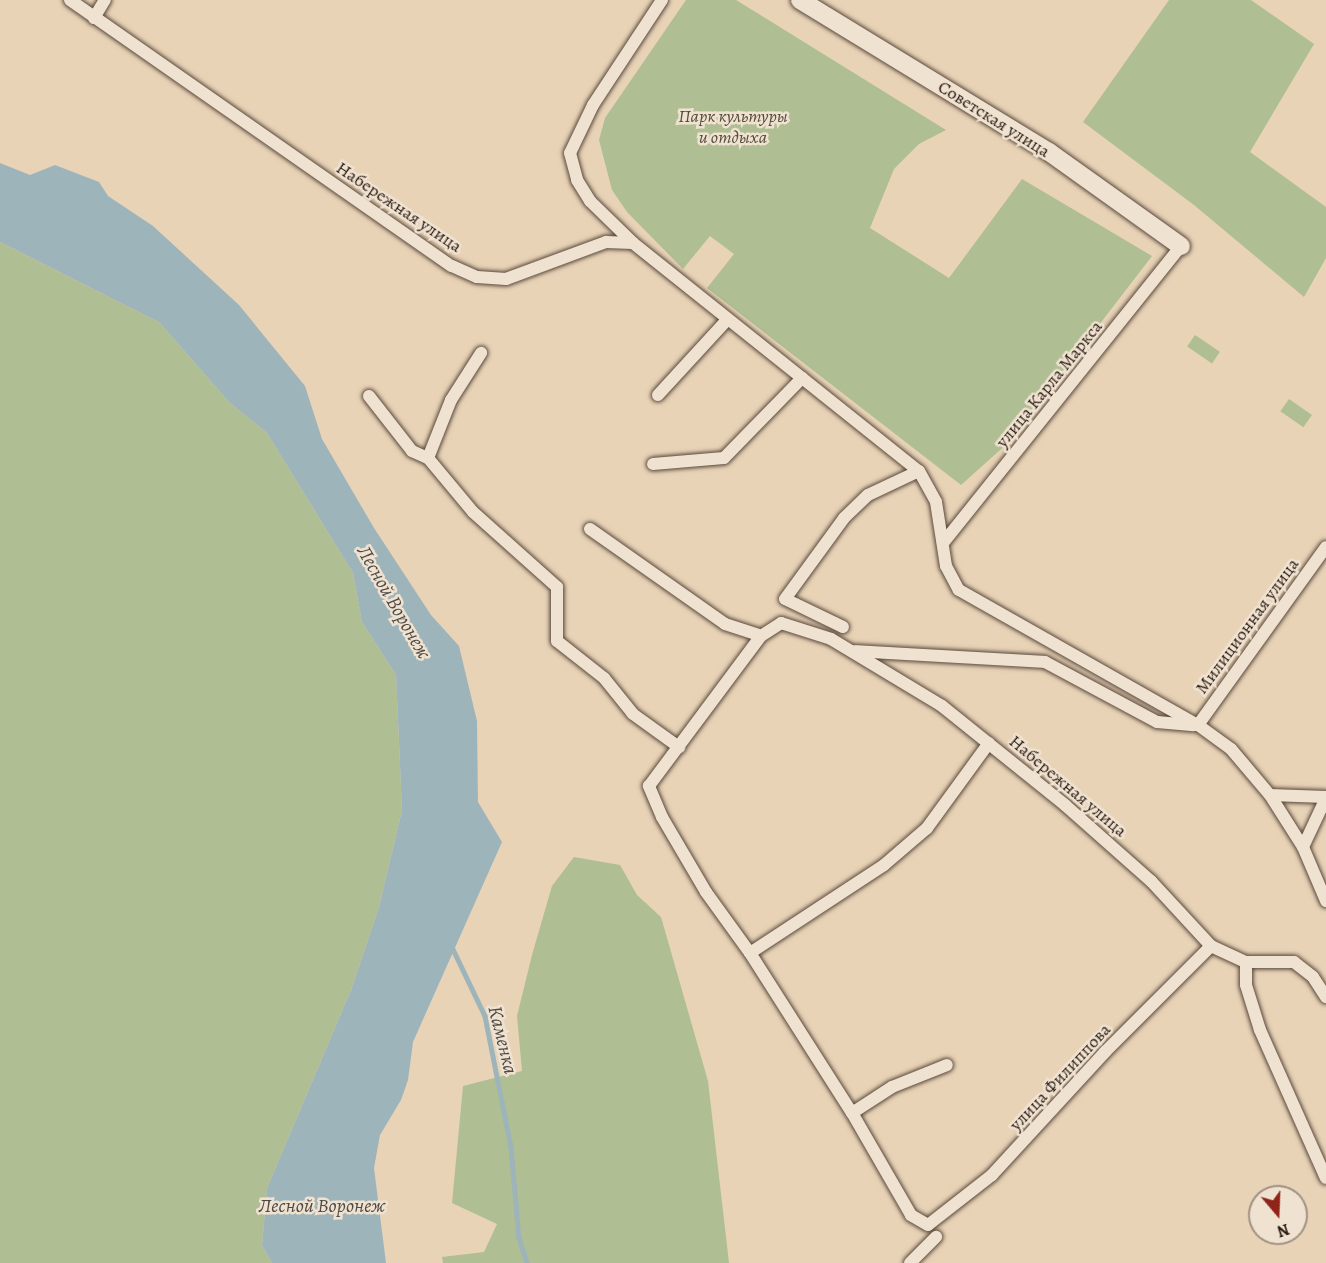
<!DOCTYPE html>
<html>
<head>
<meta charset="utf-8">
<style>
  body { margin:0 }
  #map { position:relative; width:1326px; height:1263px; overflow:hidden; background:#e8d3b7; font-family:Alegreya,serif }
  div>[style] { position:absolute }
  .green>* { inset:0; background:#afbe93; transform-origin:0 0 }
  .water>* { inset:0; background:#9eb4bb }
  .stream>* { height:4.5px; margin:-2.25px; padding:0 2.25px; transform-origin:2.25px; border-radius:2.25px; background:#9eb4bb }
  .roads { filter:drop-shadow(0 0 2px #5a493c) drop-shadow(0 0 2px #5a493c) }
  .street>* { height:12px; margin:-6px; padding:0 6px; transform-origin:6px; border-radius:6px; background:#f0e2d0 }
  .secondary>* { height:18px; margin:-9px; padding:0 9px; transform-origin:9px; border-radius:9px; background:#f0e2d0 }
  span { translate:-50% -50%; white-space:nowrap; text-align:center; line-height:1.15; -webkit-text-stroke:5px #f0e2d0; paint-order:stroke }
  .park-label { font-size:18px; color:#524c39; font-style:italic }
  .street-label { font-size:18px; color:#2a1b13 }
  .water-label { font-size:20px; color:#4d4945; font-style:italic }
  .north { position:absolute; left:1248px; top:1185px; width:60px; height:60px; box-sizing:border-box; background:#f0e2d0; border:2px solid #a19284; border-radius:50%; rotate:161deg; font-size:16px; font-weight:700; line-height:24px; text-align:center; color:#2a1b13 }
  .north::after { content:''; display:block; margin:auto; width:21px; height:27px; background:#8f2418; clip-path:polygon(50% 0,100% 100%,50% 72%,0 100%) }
</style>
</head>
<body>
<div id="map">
  <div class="green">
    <div style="clip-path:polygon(686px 0,736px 0,946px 130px,919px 144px,894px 169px,870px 228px,949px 278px,1022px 179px,1152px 256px,1009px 442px,961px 485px,707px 288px,734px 254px,710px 236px,683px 269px,627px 212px,612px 190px,599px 140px,605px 118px)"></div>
    <div style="clip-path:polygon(1169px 0,1251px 0,1314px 44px,1250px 152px,1326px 207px,1326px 258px,1304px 297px,1194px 205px,1083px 122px)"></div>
    <div style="clip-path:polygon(0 242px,159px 322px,229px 402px,267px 433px,353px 573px,362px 622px,396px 675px,402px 810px,379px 907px,351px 990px,267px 1188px,262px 1245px,272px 1263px,0 1263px)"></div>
    <div style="left:1195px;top:335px;width:30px;height:14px;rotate:34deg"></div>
    <div style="left:1289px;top:399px;width:28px;height:15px;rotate:35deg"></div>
    <div style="clip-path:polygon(574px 857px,620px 865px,637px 895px,661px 917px,708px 1081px,729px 1263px,443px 1263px,442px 1257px,484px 1252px,497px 1224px,452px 1203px,463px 1086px,522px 1071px,517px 1016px,532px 955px,552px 886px)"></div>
  </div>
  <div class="water">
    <div style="clip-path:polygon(0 163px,30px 175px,55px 165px,99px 182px,108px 196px,153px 226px,239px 305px,305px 386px,322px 439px,374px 528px,431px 615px,459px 646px,477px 721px,478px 802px,502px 842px,413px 1042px,408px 1080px,401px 1100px,380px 1135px,374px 1168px,386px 1263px,272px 1263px,262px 1245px,267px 1188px,351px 990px,379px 907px,402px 810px,396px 675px,362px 622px,353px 573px,267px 433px,229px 402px,159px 322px,0 242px)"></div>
  </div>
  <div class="stream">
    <div style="left:451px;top:945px;width:79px;rotate:64.4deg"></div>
    <div style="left:485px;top:1016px;width:134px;rotate:78.8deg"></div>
    <div style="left:511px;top:1147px;width:91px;rotate:85deg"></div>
    <div style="left:519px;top:1238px;width:26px;rotate:72deg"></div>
  </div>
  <div class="roads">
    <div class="street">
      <div style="left:70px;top:0;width:465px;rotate:34.9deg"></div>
      <div style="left:452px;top:266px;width:27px;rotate:24deg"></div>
      <div style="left:477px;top:277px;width:29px;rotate:4deg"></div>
      <div style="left:506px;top:279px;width:107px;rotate:-20.3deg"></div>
      <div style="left:606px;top:242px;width:27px;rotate:2deg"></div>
      <div style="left:662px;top:0;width:126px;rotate:123.3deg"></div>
      <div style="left:593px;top:105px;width:53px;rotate:115.6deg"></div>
      <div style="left:570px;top:153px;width:28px;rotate:75deg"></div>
      <div style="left:577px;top:180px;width:25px;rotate:58deg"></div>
      <div style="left:590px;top:201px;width:60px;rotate:44.3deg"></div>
      <div style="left:633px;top:243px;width:366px;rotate:38.6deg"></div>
      <div style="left:919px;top:471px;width:35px;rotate:61deg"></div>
      <div style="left:936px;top:502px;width:65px;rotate:81.1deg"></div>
      <div style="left:946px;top:566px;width:27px;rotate:62deg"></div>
      <div style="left:959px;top:590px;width:274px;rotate:29.5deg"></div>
      <div style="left:1198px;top:725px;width:41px;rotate:36deg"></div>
      <div style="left:1231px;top:749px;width:60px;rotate:49.7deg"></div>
      <div style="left:1270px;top:795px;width:62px;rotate:57.6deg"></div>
      <div style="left:1303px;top:847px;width:59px;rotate:66.9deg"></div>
      <div style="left:94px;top:18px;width:21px;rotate:-59deg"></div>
      <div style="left:658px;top:395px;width:103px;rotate:-47.4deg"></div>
      <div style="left:369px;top:396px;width:70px;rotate:52deg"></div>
      <div style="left:412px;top:451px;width:17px;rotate:24deg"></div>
      <div style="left:428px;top:458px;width:70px;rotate:50.2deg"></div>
      <div style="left:473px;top:512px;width:113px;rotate:41.8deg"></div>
      <div style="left:557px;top:587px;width:54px;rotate:90deg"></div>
      <div style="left:557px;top:641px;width:60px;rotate:38.2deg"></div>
      <div style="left:604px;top:678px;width:46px;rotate:51.1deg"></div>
      <div style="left:633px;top:714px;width:57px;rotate:35.7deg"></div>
      <div style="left:428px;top:458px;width:62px;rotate:-68.4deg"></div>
      <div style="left:451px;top:400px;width:56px;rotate:-57.4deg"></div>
      <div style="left:653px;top:464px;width:71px;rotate:-4.8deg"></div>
      <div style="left:724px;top:458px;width:112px;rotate:-45.7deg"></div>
      <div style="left:590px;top:529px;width:165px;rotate:35.1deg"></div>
      <div style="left:725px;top:624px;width:38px;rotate:18deg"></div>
      <div style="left:943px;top:543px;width:381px;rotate:-51.3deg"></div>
      <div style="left:843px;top:627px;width:64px;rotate:-154.2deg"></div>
      <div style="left:785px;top:599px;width:100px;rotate:-53.9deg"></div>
      <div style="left:844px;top:518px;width:33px;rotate:-44deg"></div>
      <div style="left:868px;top:495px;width:56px;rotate:-25.2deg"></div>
      <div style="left:855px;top:651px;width:190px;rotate:3.3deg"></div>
      <div style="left:1045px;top:662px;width:127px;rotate:28.2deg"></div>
      <div style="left:1157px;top:722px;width:37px;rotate:5deg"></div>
      <div style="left:1198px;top:725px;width:219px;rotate:-54.3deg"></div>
      <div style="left:1270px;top:795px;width:56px;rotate:2deg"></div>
      <div style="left:1303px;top:847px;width:54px;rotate:-64.9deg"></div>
      <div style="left:1211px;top:946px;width:150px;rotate:135deg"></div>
      <div style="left:1105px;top:1052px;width:167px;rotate:132.6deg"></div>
      <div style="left:992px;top:1175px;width:81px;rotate:142deg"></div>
      <div style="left:928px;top:1225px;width:20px;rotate:-150deg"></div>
      <div style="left:911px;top:1215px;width:118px;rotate:-120deg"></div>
      <div style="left:852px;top:1113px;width:190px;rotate:-122.5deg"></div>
      <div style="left:750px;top:953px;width:75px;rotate:-125.8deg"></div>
      <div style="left:706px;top:892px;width:87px;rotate:-120.4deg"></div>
      <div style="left:662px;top:817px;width:34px;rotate:-113deg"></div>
      <div style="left:649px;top:786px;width:187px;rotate:-53.3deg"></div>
      <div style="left:761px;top:636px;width:24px;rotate:-33deg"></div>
      <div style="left:781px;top:623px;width:52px;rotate:17.7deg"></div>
      <div style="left:831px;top:639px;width:130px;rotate:31.1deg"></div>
      <div style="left:942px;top:706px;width:158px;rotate:38.8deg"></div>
      <div style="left:1065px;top:805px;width:115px;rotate:41.5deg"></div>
      <div style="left:1151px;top:881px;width:88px;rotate:47.3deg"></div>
      <div style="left:1211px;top:946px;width:38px;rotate:25deg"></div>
      <div style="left:1246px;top:962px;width:48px"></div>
      <div style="left:1294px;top:962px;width:24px;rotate:38deg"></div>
      <div style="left:1313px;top:977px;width:24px;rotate:57deg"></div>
      <div style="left:750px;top:953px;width:160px;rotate:-33.3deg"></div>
      <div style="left:884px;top:865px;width:57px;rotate:-40.7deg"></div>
      <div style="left:927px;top:828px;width:105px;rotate:-53.9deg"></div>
      <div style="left:1246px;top:962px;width:23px;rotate:90deg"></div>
      <div style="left:1246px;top:985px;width:47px;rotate:72.7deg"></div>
      <div style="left:1260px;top:1030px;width:162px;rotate:66deg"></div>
      <div style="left:852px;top:1113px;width:48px;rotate:-33deg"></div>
      <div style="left:892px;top:1087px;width:59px;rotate:-21.8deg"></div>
      <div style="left:910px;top:1263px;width:37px;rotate:-45deg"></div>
    </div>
    <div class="secondary">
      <div style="left:800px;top:0;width:292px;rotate:31.4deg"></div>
      <div style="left:1049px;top:152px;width:162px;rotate:35.5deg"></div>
    </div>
  </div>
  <div class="park-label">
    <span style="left:733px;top:127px">Парк культуры<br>и отдыха</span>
  </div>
  <div class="street-label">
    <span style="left:994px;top:119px;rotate:32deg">Советская улица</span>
    <span style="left:399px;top:207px;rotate:34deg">Набережная улица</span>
    <span style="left:1049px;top:384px;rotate:-51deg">улица Карла Маркса</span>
    <span style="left:1247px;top:626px;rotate:-54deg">Милиционная улица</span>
    <span style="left:1068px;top:786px;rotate:40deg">Набережная улица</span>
    <span style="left:1060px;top:1077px;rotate:-47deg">улица Филиппова</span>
  </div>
  <div class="water-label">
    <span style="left:394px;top:602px;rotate:60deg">Лесной Воронеж</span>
    <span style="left:503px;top:1040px;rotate:76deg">Каменка</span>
    <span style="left:322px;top:1205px">Лесной Воронеж</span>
  </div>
  <div class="north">N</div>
</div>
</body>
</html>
